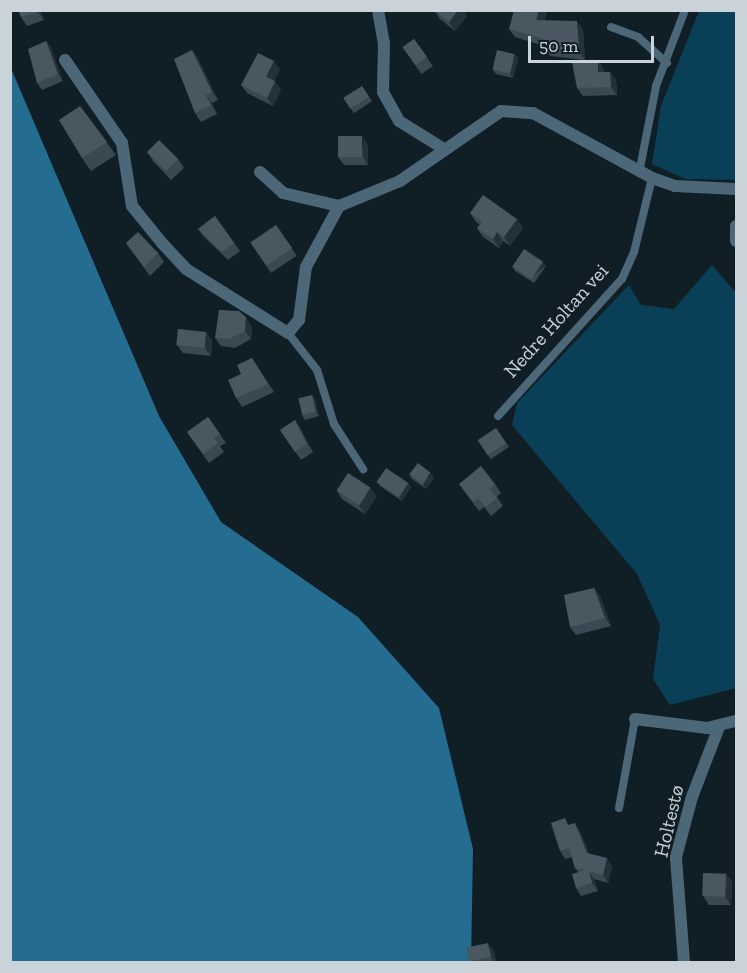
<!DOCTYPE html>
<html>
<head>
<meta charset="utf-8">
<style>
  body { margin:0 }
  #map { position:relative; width:747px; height:973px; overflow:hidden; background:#101e26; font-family:"Zilla Slab",serif }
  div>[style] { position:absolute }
  .green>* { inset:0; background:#0a3f58 }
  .water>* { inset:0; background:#256c91 }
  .service>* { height:8px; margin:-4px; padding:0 4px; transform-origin:4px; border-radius:4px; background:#4c6777 }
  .minor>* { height:12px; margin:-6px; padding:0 6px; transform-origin:6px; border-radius:6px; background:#4c6777 }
  .wall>* { inset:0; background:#3a4851; transform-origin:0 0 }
  .shaded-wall>* { inset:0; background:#23313a; transform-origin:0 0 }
  .building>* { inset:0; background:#495760; transform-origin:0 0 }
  span { translate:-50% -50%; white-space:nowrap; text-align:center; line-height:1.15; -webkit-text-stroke:4.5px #101e26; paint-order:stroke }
  .street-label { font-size:20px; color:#cad3d9 }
  .frame { position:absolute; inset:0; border:12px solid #cad3d9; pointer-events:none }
  .scale { position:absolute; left:528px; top:36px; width:126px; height:27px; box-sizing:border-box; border:3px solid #cad3d9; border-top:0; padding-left:8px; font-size:18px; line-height:21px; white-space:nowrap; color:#cad3d9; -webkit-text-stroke:4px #101e26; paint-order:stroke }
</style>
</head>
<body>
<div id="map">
  <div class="green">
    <div style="clip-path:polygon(699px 11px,736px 11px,736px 180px,685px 179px,652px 164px,661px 106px)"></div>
    <div style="clip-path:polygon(712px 265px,736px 293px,736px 688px,670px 705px,653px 679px,660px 625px,637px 574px,512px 425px,517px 403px,629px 285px,641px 305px,674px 309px)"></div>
  </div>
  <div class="water">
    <div style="clip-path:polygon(10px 66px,159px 416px,221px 522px,358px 617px,439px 708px,473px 849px,471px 962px,11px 962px)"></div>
  </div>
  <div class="service">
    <div style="left:611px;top:27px;width:29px;rotate:20deg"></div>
    <div style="left:638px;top:37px;width:39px;rotate:42deg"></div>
    <div style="left:639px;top:173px;width:89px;rotate:-78.9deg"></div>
    <div style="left:656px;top:86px;width:81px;rotate:-69.1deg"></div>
    <div style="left:288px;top:333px;width:47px;rotate:51.9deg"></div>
    <div style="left:317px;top:370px;width:57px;rotate:72.5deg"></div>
    <div style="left:334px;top:424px;width:54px;rotate:57.2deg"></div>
    <div style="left:498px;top:416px;width:185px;rotate:-47.9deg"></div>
    <div style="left:622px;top:279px;width:30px;rotate:-66deg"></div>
    <div style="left:634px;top:252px;width:76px;rotate:-76.3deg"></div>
    <div style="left:619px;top:808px;width:90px;rotate:-79.8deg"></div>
  </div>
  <div class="minor">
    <div style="left:378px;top:10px;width:34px;rotate:80deg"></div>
    <div style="left:384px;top:43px;width:49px;rotate:91.2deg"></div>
    <div style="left:383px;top:92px;width:33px;rotate:61deg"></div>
    <div style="left:399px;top:121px;width:53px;rotate:31.9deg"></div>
    <div style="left:65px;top:60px;width:101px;rotate:55.5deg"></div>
    <div style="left:122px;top:143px;width:64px;rotate:81deg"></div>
    <div style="left:132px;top:206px;width:48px;rotate:51deg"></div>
    <div style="left:162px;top:243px;width:35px;rotate:47deg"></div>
    <div style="left:186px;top:269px;width:120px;rotate:32.1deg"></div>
    <div style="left:288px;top:333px;width:17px;rotate:-50deg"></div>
    <div style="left:299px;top:320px;width:53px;rotate:-82.5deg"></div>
    <div style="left:306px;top:267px;width:69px;rotate:-61.6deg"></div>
    <div style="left:339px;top:206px;width:66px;rotate:-22.3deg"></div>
    <div style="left:400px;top:181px;width:123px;rotate:-34.7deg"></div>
    <div style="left:501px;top:111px;width:32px;rotate:4deg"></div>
    <div style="left:533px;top:113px;width:136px;rotate:28.6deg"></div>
    <div style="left:652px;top:178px;width:24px;rotate:19deg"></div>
    <div style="left:675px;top:186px;width:61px;rotate:2.8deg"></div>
    <div style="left:260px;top:172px;width:31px;rotate:42deg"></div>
    <div style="left:283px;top:193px;width:57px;rotate:13.1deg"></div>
    <div style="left:736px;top:226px;width:15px;rotate:90deg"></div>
    <div style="left:635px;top:719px;width:73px;rotate:7.1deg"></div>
    <div style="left:707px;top:728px;width:30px;rotate:-14deg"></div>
    <div style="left:684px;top:962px;width:105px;rotate:-94.4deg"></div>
    <div style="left:676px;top:857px;width:62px;rotate:-75.1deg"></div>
    <div style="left:692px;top:797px;width:75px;rotate:-68.9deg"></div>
  </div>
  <div class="wall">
    <div style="clip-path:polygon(40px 10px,44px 20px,27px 26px,21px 17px)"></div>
    <div style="clip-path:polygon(434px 10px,463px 10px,467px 16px,455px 31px,440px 19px)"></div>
    <div style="clip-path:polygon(547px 12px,544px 20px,583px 30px,585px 60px,550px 56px,544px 48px,544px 46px,515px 37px,509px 29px)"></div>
    <div style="left:414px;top:39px;width:33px;height:14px;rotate:55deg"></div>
    <div style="clip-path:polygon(46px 41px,51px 48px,63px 81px,42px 90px,37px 83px)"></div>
    <div style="clip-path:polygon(192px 50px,198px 59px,218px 100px,212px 103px,217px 114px,201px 122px,195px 113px)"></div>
    <div style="clip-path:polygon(518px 58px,513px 78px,496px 74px,493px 70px)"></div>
    <div style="clip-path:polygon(598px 61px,604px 70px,604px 72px,616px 80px,617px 95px,583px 96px,577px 88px)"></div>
    <div style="clip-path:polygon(280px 69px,274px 81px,281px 90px,273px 106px,247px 93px,241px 85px)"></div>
    <div style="left:362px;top:86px;width:18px;height:22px;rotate:56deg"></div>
    <div style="clip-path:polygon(80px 106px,116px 155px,91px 171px,82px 158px)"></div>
    <div style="clip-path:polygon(368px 145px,368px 165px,344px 165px,338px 157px)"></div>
    <div style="clip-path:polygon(147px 152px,178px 159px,184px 168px,171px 180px,153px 161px)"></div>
    <div style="clip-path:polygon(470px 213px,517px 219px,523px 228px,510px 246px,503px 241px,499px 248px,483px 237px,477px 228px,480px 225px,476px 222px)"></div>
    <div style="clip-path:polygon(215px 216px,240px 251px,228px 260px,204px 237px,198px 229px)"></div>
    <div style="left:276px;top:225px;width:37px;height:31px;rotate:56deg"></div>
    <div style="clip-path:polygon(126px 243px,158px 253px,164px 262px,150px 276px)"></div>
    <div style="clip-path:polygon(512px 266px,546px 266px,534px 283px,515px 271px)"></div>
    <div style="clip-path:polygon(252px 326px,251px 339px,235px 348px,221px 346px,215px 338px)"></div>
    <div style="clip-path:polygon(206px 332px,212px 341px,211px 356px,183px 353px,177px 345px)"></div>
    <div style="clip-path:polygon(252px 358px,274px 392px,242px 407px,236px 398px,241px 374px)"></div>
    <div style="clip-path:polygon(312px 395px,315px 399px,319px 416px,305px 420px,302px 415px)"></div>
    <div style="clip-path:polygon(208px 417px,226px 443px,220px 446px,224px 452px,209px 463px,187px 432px)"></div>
    <div style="clip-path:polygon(295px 420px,301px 429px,313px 452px,301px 460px,280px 430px)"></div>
    <div style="left:496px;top:428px;width:23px;height:22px;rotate:56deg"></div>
    <div style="clip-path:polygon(409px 474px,434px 478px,426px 489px,412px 479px)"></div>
    <div style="clip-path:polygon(377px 482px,408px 483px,411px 487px,402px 501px,380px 486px)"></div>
    <div style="clip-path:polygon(459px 484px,495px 484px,501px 493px,497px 497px,503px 506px,491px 516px,484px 507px,479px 511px)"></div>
    <div style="clip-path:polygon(337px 491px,377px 496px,365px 514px,342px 499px)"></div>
    <div style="clip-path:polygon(594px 588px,600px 596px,611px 626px,576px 635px,570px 627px)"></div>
    <div style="clip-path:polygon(570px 825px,580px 831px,589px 854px,612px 866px,608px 883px,594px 879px,598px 891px,581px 896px,576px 888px,578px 872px,575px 868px,572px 857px,565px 859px,560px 851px)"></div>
    <div style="clip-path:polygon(726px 874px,732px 882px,731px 905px,709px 905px,703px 896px)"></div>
    <div style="clip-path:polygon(466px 947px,494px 951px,496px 963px,470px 963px)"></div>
  </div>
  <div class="shaded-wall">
    <div style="clip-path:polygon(38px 10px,40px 10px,44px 20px,38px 12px)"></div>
    <div style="clip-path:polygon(458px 10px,463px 10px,467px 16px,455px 31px,449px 22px)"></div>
    <div style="clip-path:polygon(539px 10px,546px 10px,547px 12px,542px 28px,536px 20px)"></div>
    <div style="clip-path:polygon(577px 21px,583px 30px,585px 60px,579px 51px)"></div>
    <div style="clip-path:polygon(46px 41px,51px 48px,63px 81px,58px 74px)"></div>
    <div style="clip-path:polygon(192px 50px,198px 59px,218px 100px,212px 92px)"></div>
    <div style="clip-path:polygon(515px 54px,518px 58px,513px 78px,510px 74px)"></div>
    <div style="clip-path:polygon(274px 61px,280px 69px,272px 85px,266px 77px)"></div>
    <div style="clip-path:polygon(598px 61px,604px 70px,604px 81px,598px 72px)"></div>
    <div style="clip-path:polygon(610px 72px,616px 80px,617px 95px,611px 87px)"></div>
    <div style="clip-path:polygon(275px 81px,281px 90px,273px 106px,267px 98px)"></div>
    <div style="clip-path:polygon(206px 95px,212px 103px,217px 114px,211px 105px)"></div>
    <div style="clip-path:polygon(362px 136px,368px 145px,368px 165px,363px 157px)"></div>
    <div style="clip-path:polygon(517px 219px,523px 228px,510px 246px,504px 237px)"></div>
    <div style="clip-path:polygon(497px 232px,503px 241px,499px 248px,493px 239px)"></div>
    <div style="left:543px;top:262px;width:5px;height:21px;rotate:53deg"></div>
    <div style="clip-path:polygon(246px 317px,252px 326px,251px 339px,245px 331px)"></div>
    <div style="clip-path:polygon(206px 332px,212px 341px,211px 356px,205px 348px)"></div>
    <div style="clip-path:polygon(312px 395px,315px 399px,319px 416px,316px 412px)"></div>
    <div style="clip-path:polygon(295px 420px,301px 429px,313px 452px,307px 444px)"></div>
    <div style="clip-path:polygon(431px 473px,434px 478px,426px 489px,423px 485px)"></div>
    <div style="clip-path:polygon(408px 483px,411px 487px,402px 501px,399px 497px)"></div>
    <div style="clip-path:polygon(371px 488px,377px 496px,365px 514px,359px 506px)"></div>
    <div style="clip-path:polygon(594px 588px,600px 596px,611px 626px,605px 618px)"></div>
    <div style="clip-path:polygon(575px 823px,580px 831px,592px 861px,587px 853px)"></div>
    <div style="clip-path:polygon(607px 858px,612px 866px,608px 883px,603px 875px)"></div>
    <div style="clip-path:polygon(589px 871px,594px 879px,598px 891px,592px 883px)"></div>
    <div style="clip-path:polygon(726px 874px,732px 882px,731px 905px,725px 897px)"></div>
    <div style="clip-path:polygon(488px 943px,494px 951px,496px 963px,495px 963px,491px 957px)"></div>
  </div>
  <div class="building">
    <div style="clip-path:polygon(18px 10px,38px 10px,38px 12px,21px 17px)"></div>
    <div style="clip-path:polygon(434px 10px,458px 10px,449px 22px)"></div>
    <div style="clip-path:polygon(514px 10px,539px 10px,536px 20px,577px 21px,579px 51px,544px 48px,544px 39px,509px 29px)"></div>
    <div style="left:414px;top:39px;width:22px;height:14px;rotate:54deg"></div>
    <div style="clip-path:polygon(46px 41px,58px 74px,37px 83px,28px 49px)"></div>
    <div style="clip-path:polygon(192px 50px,212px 92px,206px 95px,211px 105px,195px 113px,174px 59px)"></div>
    <div style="left:497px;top:50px;width:18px;height:20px;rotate:13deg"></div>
    <div style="clip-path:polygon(258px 53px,274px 61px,266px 77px,275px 81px,267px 98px,241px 85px)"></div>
    <div style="clip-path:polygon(598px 61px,598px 72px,610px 72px,611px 87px,577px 88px,572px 62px)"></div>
    <div style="left:362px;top:86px;width:13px;height:22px;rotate:58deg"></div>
    <div style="clip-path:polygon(80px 106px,107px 142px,82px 158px,59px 120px)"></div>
    <div style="left:338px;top:136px;width:24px;height:21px"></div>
    <div style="left:159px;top:140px;width:27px;height:17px;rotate:45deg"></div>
    <div style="clip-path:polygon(483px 195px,517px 219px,504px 237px,497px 232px,493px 239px,477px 228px,482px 222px,470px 213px)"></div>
    <div style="clip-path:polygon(215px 216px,234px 243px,222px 252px,198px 229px)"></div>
    <div style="left:276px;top:225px;width:28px;height:31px;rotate:55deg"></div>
    <div style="clip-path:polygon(138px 232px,158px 253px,144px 267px,126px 243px)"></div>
    <div style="left:524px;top:249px;width:23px;height:21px;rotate:34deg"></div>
    <div style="clip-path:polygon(219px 310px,239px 311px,246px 317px,245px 331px,229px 339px,215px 338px)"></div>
    <div style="left:178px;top:329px;width:28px;height:16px;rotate:6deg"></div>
    <div style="clip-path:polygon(252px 358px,268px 384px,236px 398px,228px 380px,241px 374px,237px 365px)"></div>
    <div style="left:312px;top:395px;width:17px;height:14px;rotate:77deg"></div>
    <div style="clip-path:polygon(208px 417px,220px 434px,214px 438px,218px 443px,203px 454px,187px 432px)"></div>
    <div style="clip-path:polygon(295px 420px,307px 444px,295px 452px,280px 430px)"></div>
    <div style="left:496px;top:428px;width:18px;height:22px;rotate:56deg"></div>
    <div style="left:418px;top:463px;width:16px;height:14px;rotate:38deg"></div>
    <div style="clip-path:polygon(481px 466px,495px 484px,490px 489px,497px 498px,486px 507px,478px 498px,473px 502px,459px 484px)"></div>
    <div style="left:386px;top:468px;width:27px;height:17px;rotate:34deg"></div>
    <div style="left:348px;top:473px;width:27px;height:21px;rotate:33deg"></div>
    <div style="clip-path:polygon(594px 588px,605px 618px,570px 627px,564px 595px)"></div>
    <div style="clip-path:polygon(565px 818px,568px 825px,575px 823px,587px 853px,607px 858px,603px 875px,589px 871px,592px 883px,576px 888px,572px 874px,585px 870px,575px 868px,569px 848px,560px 851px,551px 823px)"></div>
    <div style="left:703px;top:873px;width:23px;height:23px;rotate:2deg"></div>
    <div style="left:488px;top:943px;width:14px;height:22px;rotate:78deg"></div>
  </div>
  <div class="street-label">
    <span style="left:556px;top:321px;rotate:-48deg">Nedre Holtan vei</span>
    <span style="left:669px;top:821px;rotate:-77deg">Holtestø</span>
  </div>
  <div class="frame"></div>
  <div class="scale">50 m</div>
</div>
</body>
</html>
